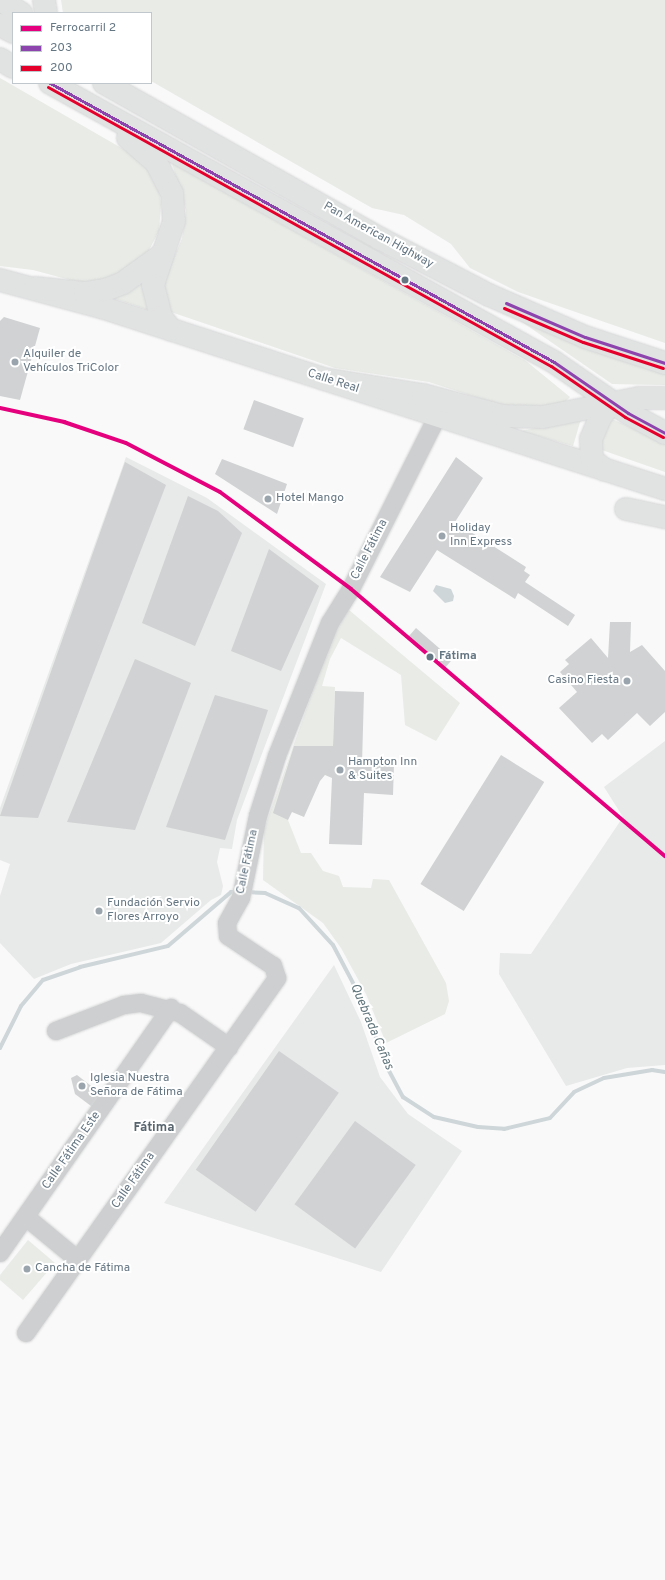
<!DOCTYPE html>
<html>
<head>
<meta charset="utf-8">
<style>
  body { margin:0 }
  #map { position:relative; width:665px; height:1580px; overflow:hidden; background:#f9f9f9; font-family:Overpass,sans-serif }
  div>[style] { position:absolute }
  .built>* { inset:0; background:#e8e9e9 }
  .green>* { inset:0; background:#e8ebe6 }
  .water>* { inset:0; background:#ced6d9 }
  .stream>* { height:4px; margin:-2px; padding:0 2px; transform-origin:2px; border-radius:2px; background:#ced6d9 }
  .building>* { inset:0; background:#d0d2d3; transform-origin:0 0 }
  .roads { filter:drop-shadow(0 0 1px #d5d6d7) drop-shadow(0 0 1px #d5d6d7) }
  .minor>* { height:18px; margin:-9px; padding:0 9px; transform-origin:9px; border-radius:9px; background:#cecfd0 }
  .major>* { height:22px; margin:-11px; padding:0 11px; transform-origin:11px; border-radius:11px; background:#e1e2e2 }
  .highway>* { height:22px; margin:-11px; padding:0 11px; transform-origin:11px; border-radius:11px; background:#e1e2e2 }
  .bus-1>* { height:3px; margin:-1.5px; padding:0 1.5px; transform-origin:1.5px; border-radius:1.5px; background:#8e44ad }
  .bus-2>* { height:3px; margin:-1.5px; padding:0 1.5px; transform-origin:1.5px; border-radius:1.5px; background:#e4002b }
  .rail-1>* { height:4px; margin:-2px; padding:0 2px; transform-origin:2px; border-radius:2px; background:#e5007d }
  .dots>* { width:11px; height:11px; translate:-50% -50%; box-sizing:border-box; border:2px solid #fff; border-radius:50% }
  span { translate:-50% -50%; white-space:nowrap; text-align:center; line-height:1.15; -webkit-text-stroke:4px #fff; paint-order:stroke }
  .street-label { font-size:12px; color:#657683 }
  .poi-label { font-size:12px; color:#657683 }
  .left { translate:0 -50%; text-align:left }
  .right { translate:-100% -50%; text-align:right }
  .stop-label { font-size:12px; color:#657683; font-weight:700 }
  .water-label { font-size:13px; color:#60757c; font-style:italic }
  .neighbourhood-label { font-size:13px; color:#57646e; font-weight:700 }
  .legend { position:absolute; left:12px; top:12px; width:140px; height:72px; box-sizing:border-box; background:#fff; border:1px solid #c1c8cd; margin:0; padding:5px 7px; list-style:none; font-size:12px; color:#657683 }
  .legend li { display:flex; align-items:center; gap:8px; height:20px }
  .legend b { width:20px; border:1px solid #c1c8cd }
</style>
</head>
<body>
<div id="map">
  <div class="built">
    <div style="clip-path:polygon(126px 457px,207px 498px,326px 584px,237px 820px,232px 849px,220px 848px,217px 862px,223px 886px,221px 895px,211px 900px,161px 943px,71px 964px,34px 979px,0 943px,0 896px,10px 864px,0 860px,0 808px)"></div>
    <div style="clip-path:polygon(665px 741px,665px 1065px,627px 1068px,566px 1086px,499px 974px,500px 953px,531px 954px,623px 817px,604px 787px)"></div>
    <div style="clip-path:polygon(334px 965px,361px 1022px,380px 1077px,408px 1114px,462px 1151px,381px 1272px,164px 1203px)"></div>
  </div>
  <div class="green">
    <div style="clip-path:polygon(61px 0,665px 0,665px 343px,518px 292px,470px 268px,451px 244px,404px 215px,372px 208px,151px 81px,151px 13px,63px 13px)"></div>
    <div style="clip-path:polygon(0 78px,130px 153px,150px 172px,159px 190px,161px 205px,159px 231px,148px 252px,127px 273px,85px 284px,33px 270px,0 266px)"></div>
    <div style="clip-path:polygon(172px 163px,526px 361px,570px 397px,564px 403px,530px 408px,506px 407px,429px 382px,335px 368px,171px 312px,163px 290px,165px 276px,182px 239px,186px 211px)"></div>
    <div style="clip-path:polygon(146px 278px,149px 310px,106px 296px)"></div>
    <div style="clip-path:polygon(519px 320px,665px 369px,665px 385px,612px 384px)"></div>
    <div style="clip-path:polygon(581px 419px,573px 446px,520px 431px)"></div>
    <div style="clip-path:polygon(612px 419px,665px 443px,665px 472px,599px 449px,603px 429px)"></div>
    <div style="clip-path:polygon(343px 605px,460px 703px,436px 741px,405px 725px,401px 675px,341px 638px,330px 659px,322px 686px,335px 687px,333px 746px,294px 746px,288px 820px,301px 853px,311px 853px,323px 871px,339px 876px,343px 887px,371px 888px,373px 879px,389px 880px,446px 983px,449px 1001px,445px 1014px,386px 1043px,366px 994px,341px 948px,323px 923px,263px 880px,264px 829px)"></div>
    <div style="clip-path:polygon(28px 1240px,55px 1263px,23px 1300px,0 1280px,0 1275px)"></div>
  </div>
  <div class="water">
    <div style="clip-path:polygon(436px 585px,451px 589px,454px 596px,453px 601px,445px 603px,433px 591px)"></div>
  </div>
  <div class="stream">
    <div style="left:246px;top:892px;width:19px;rotate:3deg"></div>
    <div style="left:265px;top:893px;width:37px;rotate:24deg"></div>
    <div style="left:299px;top:908px;width:50px;rotate:47.4deg"></div>
    <div style="left:333px;top:945px;width:62px;rotate:62.2deg"></div>
    <div style="left:362px;top:1000px;width:74px;rotate:69.4deg"></div>
    <div style="left:388px;top:1069px;width:32px;rotate:62deg"></div>
    <div style="left:403px;top:1097px;width:37px;rotate:33deg"></div>
    <div style="left:434px;top:1117px;width:45px;rotate:12.8deg"></div>
    <div style="left:478px;top:1127px;width:26px;rotate:4deg"></div>
    <div style="left:504px;top:1129px;width:47px;rotate:-13.4deg"></div>
    <div style="left:550px;top:1118px;width:35px;rotate:-47deg"></div>
    <div style="left:574px;top:1092px;width:33px;rotate:-25deg"></div>
    <div style="left:604px;top:1078px;width:49px;rotate:-9.5deg"></div>
    <div style="left:652px;top:1070px;width:13px;rotate:9deg"></div>
    <div style="left:0;top:1048px;width:47px;rotate:-63.4deg"></div>
    <div style="left:21px;top:1006px;width:34px;rotate:-50deg"></div>
    <div style="left:43px;top:980px;width:39px;rotate:-19deg"></div>
    <div style="left:80px;top:967px;width:90px;rotate:-13.4deg"></div>
    <div style="left:168px;top:946px;width:83px;rotate:-40.6deg"></div>
    <div style="left:231px;top:892px;width:7px"></div>
  </div>
  <div class="building">
    <div style="clip-path:polygon(4px 317px,40px 328px,20px 400px,0 396px,0 321px)"></div>
    <div style="left:254px;top:400px;width:53px;height:31px;rotate:20deg"></div>
    <div style="clip-path:polygon(456px 457px,483px 478px,455px 522px,526px 567px,524px 571px,530px 575px,525px 582px,575px 615px,568px 626px,518px 593px,515px 599px,437px 550px,410px 592px,380px 577px)"></div>
    <div style="clip-path:polygon(222px 459px,287px 484px,277px 514px,215px 474px)"></div>
    <div style="clip-path:polygon(125px 462px,166px 485px,38px 818px,0 816px)"></div>
    <div style="clip-path:polygon(188px 496px,218px 511px,242px 533px,195px 646px,142px 623px)"></div>
    <div style="clip-path:polygon(269px 549px,319px 586px,281px 671px,231px 651px)"></div>
    <div style="clip-path:polygon(610px 622px,631px 622px,630px 652px,642px 645px,665px 671px,665px 712px,650px 726px,637px 713px,608px 740px,602px 734px,592px 743px,559px 708px,577px 692px,560px 672px,569px 664px,565px 660px,591px 638px,608px 658px)"></div>
    <div style="left:416px;top:628px;width:48px;height:11px;rotate:41deg"></div>
    <div style="clip-path:polygon(135px 659px,191px 683px,135px 830px,67px 822px)"></div>
    <div style="clip-path:polygon(335px 691px,364px 692px,362px 764px,394px 765px,393px 795px,364px 793px,362px 845px,329px 844px,332px 778px,325px 775px,320px 781px,304px 817px,292px 812px,288px 820px,273px 813px,294px 746px,333px 746px)"></div>
    <div style="clip-path:polygon(215px 695px,268px 710px,225px 840px,166px 827px)"></div>
    <div style="left:501px;top:755px;width:51px;height:152px;rotate:32deg"></div>
    <div style="left:279px;top:1051px;width:73px;height:145px;rotate:35deg"></div>
    <div style="clip-path:polygon(77px 1075px,104px 1096px,95px 1109px,75px 1094px,71px 1078px)"></div>
    <div style="left:355px;top:1121px;width:75px;height:103px;rotate:36deg"></div>
  </div>
  <div class="roads">
    <div class="minor">
      <div style="left:56px;top:1031px;width:73px;rotate:-20.9deg"></div>
      <div style="left:124px;top:1005px;width:17px;rotate:-7deg"></div>
      <div style="left:141px;top:1003px;width:40px;rotate:14.4deg"></div>
      <div style="left:180px;top:1013px;width:60px;rotate:34.8deg"></div>
      <div style="left:26px;top:1217px;width:67px;rotate:39.6deg"></div>
      <div style="left:0;top:1253px;width:299px;rotate:-55.1deg"></div>
      <div style="left:26px;top:1333px;width:435px;rotate:-54.7deg"></div>
      <div style="left:277px;top:978px;width:13px;rotate:-108deg"></div>
      <div style="left:273px;top:966px;width:54px;rotate:-146.3deg"></div>
      <div style="left:228px;top:936px;width:13px;rotate:-94deg"></div>
      <div style="left:227px;top:923px;width:29px;rotate:-61deg"></div>
      <div style="left:241px;top:898px;width:84px;rotate:-78.3deg"></div>
      <div style="left:258px;top:816px;width:63px;rotate:-72.4deg"></div>
      <div style="left:277px;top:756px;width:143px;rotate:-68.3deg"></div>
      <div style="left:330px;top:623px;width:40px;rotate:-58deg"></div>
      <div style="left:351px;top:589px;width:192px;rotate:-63.4deg"></div>
    </div>
    <div class="major">
      <div style="left:44px;top:0;width:13px;rotate:81deg"></div>
      <div style="left:0;top:280px;width:105px;rotate:15deg"></div>
      <div style="left:101px;top:307px;width:593px;rotate:17.88deg"></div>
      <div style="left:626px;top:509px;width:40px;rotate:12deg"></div>
    </div>
    <div class="highway">
      <div style="left:0;top:0;width:25px;rotate:32deg"></div>
      <div style="left:0;top:25px;width:15px;rotate:28deg"></div>
      <div style="left:0;top:59px;width:15px;rotate:32deg"></div>
      <div style="left:50px;top:83px;width:576px;rotate:28.97deg"></div>
      <div style="left:554px;top:362px;width:90px;rotate:34.6deg"></div>
      <div style="left:628px;top:413px;width:42px;rotate:28.4deg"></div>
      <div style="left:104px;top:83px;width:318px;rotate:29.4deg"></div>
      <div style="left:381px;top:239px;width:122px;rotate:27.4deg"></div>
      <div style="left:489px;top:295px;width:105px;rotate:23.6deg"></div>
      <div style="left:585px;top:337px;width:84px;rotate:18deg"></div>
      <div style="left:128px;top:138px;width:37px;rotate:41deg"></div>
      <div style="left:156px;top:162px;width:35px;rotate:63deg"></div>
      <div style="left:172px;top:193px;width:28px;rotate:86deg"></div>
      <div style="left:174px;top:221px;width:67px;rotate:108.2deg"></div>
      <div style="left:153px;top:285px;width:33px;rotate:76deg"></div>
      <div style="left:161px;top:317px;width:16px;rotate:52deg"></div>
      <div style="left:35px;top:288px;width:50px;rotate:5.7deg"></div>
      <div style="left:85px;top:293px;width:20px;rotate:-9deg"></div>
      <div style="left:105px;top:290px;width:19px;rotate:-21deg"></div>
      <div style="left:123px;top:283px;width:49px;rotate:-35.9deg"></div>
      <div style="left:324px;top:379px;width:100px;rotate:9.2deg"></div>
      <div style="left:423px;top:395px;width:83px;rotate:14.7deg"></div>
      <div style="left:503px;top:416px;width:40px;rotate:1.4deg"></div>
      <div style="left:543px;top:417px;width:98px;rotate:-11.2deg"></div>
      <div style="left:639px;top:398px;width:26px"></div>
      <div style="left:605px;top:470px;width:16px;rotate:-142deg"></div>
      <div style="left:592px;top:460px;width:21px;rotate:-93deg"></div>
      <div style="left:591px;top:439px;width:25px;rotate:-67deg"></div>
      <div style="left:601px;top:416px;width:17px;rotate:-50deg"></div>
    </div>
  </div>
  <div class="bus-1">
    <div style="left:50px;top:83px;width:576px;rotate:28.97deg"></div>
    <div style="left:554px;top:362px;width:90px;rotate:34.6deg"></div>
    <div style="left:628px;top:413px;width:42px;rotate:28.4deg"></div>
    <div style="left:506px;top:303px;width:86px;rotate:23.3deg"></div>
    <div style="left:585px;top:337px;width:84px;rotate:18deg"></div>
  </div>
  <div class="bus-2">
    <div style="left:48px;top:87px;width:575px;rotate:29.02deg"></div>
    <div style="left:551px;top:366px;width:90px;rotate:34.6deg"></div>
    <div style="left:625px;top:417px;width:43px;rotate:27.8deg"></div>
    <div style="left:504px;top:308px;width:86px;rotate:23.3deg"></div>
    <div style="left:583px;top:342px;width:84px;rotate:18deg"></div>
  </div>
  <div class="rail-1">
    <div style="left:0;top:408px;width:66px;rotate:12.3deg"></div>
    <div style="left:64px;top:422px;width:65px;rotate:18.7deg"></div>
    <div style="left:126px;top:443px;width:106px;rotate:27.5deg"></div>
    <div style="left:220px;top:492px;width:163px;rotate:36.5deg"></div>
    <div style="left:351px;top:589px;width:412px;rotate:40.4deg"></div>
  </div>
  <div class="dots">
    <div style="left:405px;top:280px;background:#657683"></div>
    <div style="left:15px;top:362px;background:#99a4ac"></div>
    <div style="left:268px;top:499px;background:#99a4ac"></div>
    <div style="left:442px;top:536px;background:#99a4ac"></div>
    <div style="left:430px;top:657px;background:#657683"></div>
    <div style="left:627px;top:681px;background:#99a4ac"></div>
    <div style="left:340px;top:770px;background:#99a4ac"></div>
    <div style="left:99px;top:911px;background:#99a4ac"></div>
    <div style="left:82px;top:1086px;background:#99a4ac"></div>
    <div style="left:27px;top:1269px;background:#99a4ac"></div>
  </div>
  <div class="street-label">
    <span style="left:378px;top:236px;rotate:29deg">Pan American Highway</span>
    <span style="left:333px;top:382px;rotate:18deg">Calle Real</span>
    <span style="left:370px;top:550px;rotate:-63deg">Calle Fátima</span>
    <span style="left:248px;top:862px;rotate:-78deg">Calle Fátima</span>
    <span style="left:72px;top:1151px;rotate:-55deg">Calle Fátima Este</span>
    <span style="left:134px;top:1181px;rotate:-55deg">Calle Fátima</span>
  </div>
  <div class="poi-label">
    <span class="left" style="left:23px;top:362px">Alquiler de<br>Vehículos TriColor</span>
    <span class="left" style="left:276px;top:499px">Hotel Mango</span>
    <span class="left" style="left:450px;top:536px">Holiday<br>Inn Express</span>
    <span class="right" style="left:619px;top:681px">Casino Fiesta</span>
    <span class="left" style="left:348px;top:770px">Hampton Inn<br>&amp; Suites</span>
    <span class="left" style="left:107px;top:911px">Fundación Servio<br>Flores Arroyo</span>
    <span class="left" style="left:90px;top:1086px">Iglesia Nuestra<br>Señora de Fátima</span>
    <span class="left" style="left:35px;top:1269px">Cancha de Fátima</span>
  </div>
  <div class="stop-label">
    <span class="left" style="left:439px;top:657px">Fátima</span>
  </div>
  <div class="water-label">
    <span style="left:371px;top:1027px;rotate:67deg">Quebrada Cañas</span>
  </div>
  <div class="neighbourhood-label">
    <span style="left:154px;top:1128px">Fátima</span>
  </div>
  <ul class="legend">
  <li><b style="height:5px;background:#e5007d"></b>Ferrocarril 2</li>
  <li><b style="height:5px;background:#8e44ad"></b>203</li>
  <li><b style="height:5px;background:#e4002b"></b>200</li>
  </ul>
</div>
</body>
</html>
